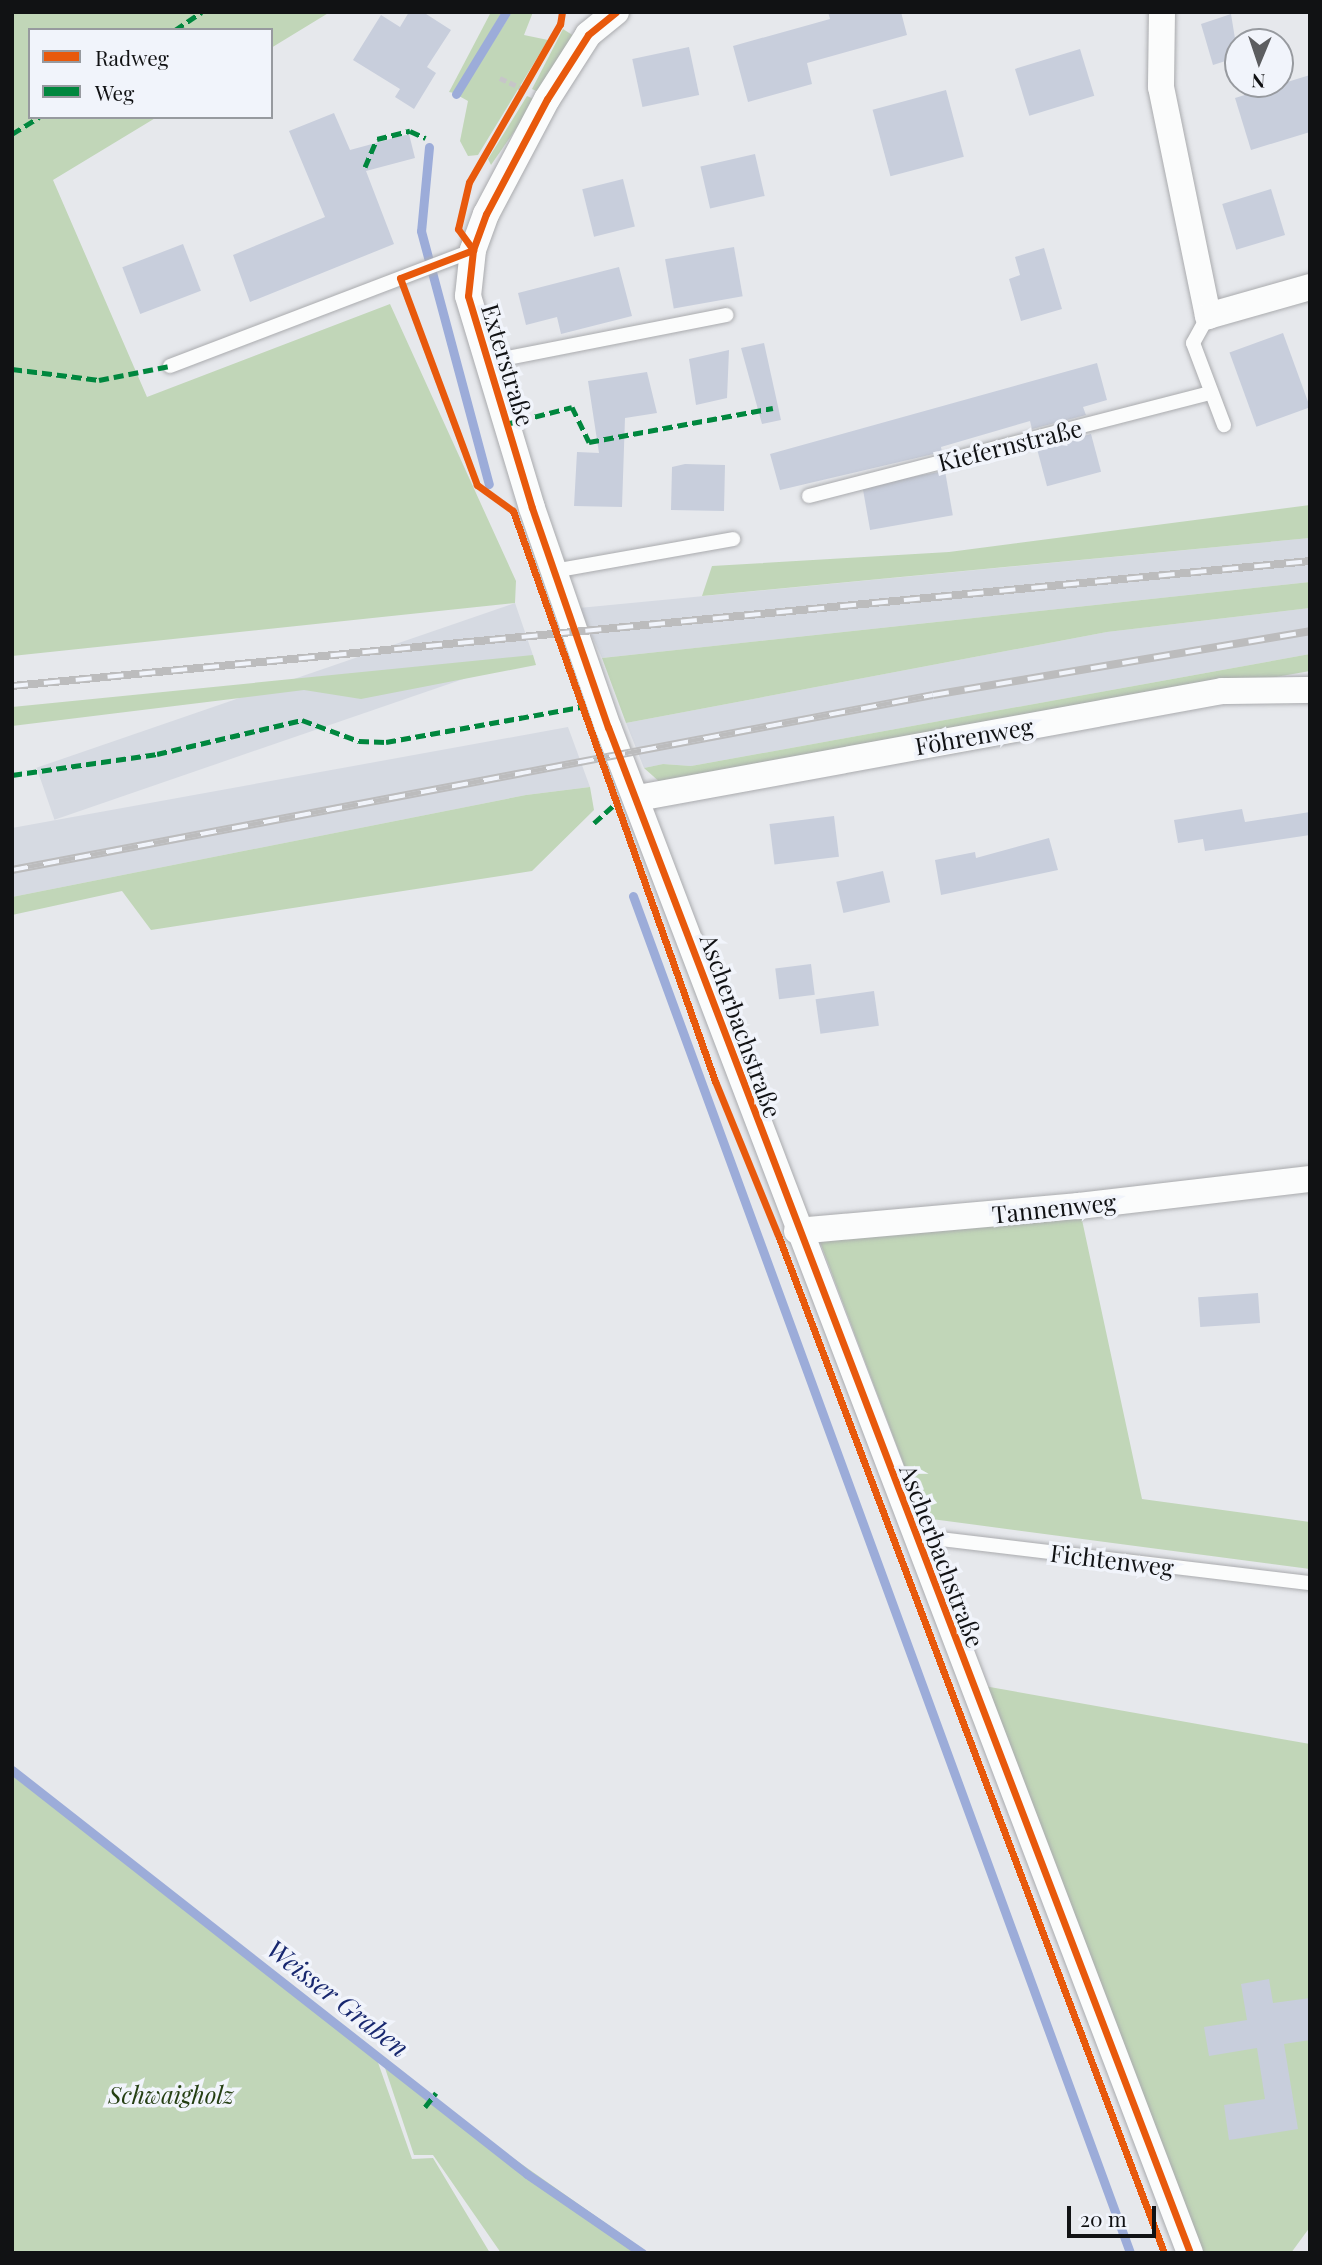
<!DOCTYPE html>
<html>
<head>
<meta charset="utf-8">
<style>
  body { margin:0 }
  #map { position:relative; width:1322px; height:2265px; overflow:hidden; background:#e6e8ec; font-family:"Playfair Display",serif }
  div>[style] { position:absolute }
  .built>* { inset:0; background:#d6dae2; transform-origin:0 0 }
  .green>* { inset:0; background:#c1d6b8 }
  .stream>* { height:9px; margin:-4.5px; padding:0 4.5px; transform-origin:4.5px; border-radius:4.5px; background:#9cacd9 }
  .building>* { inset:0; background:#c8cedc; transform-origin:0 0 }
  .path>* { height:4.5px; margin-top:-2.25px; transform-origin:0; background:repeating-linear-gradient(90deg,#c6c6c8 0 7px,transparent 0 10.5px) }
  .roads { filter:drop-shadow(0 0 2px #aaabae) drop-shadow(0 0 2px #aaabae) }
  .service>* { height:14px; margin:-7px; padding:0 7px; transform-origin:7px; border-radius:7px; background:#fbfcfc }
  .minor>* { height:26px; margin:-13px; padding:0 13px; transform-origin:13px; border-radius:13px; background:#fbfcfc }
  .rail>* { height:8px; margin-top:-4px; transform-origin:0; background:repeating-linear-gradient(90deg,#f1f4fb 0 16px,#bcbcbd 0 32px); box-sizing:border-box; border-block:2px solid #bcbcbd }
  .quiet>* { height:5px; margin-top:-2.5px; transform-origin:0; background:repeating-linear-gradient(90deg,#00873e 0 10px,transparent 0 15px) }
  .cycleway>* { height:7px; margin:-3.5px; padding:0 3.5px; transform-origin:3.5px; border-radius:3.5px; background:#e8590c }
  span { translate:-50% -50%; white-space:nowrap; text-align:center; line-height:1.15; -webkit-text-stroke:7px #f1f4fb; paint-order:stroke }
  .street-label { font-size:24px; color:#111214 }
  .park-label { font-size:24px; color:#243e12; font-style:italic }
  .water-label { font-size:26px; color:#17276f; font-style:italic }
  .frame { position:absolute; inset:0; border:14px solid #111214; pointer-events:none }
  .legend { position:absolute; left:28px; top:28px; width:245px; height:91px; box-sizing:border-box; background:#f1f4fb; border:2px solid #979a9f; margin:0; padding:9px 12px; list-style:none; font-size:21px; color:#111214 }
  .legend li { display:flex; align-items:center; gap:14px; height:35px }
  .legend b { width:35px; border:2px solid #979a9f }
  .north { position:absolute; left:1224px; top:28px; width:70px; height:70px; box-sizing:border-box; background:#f1f4fb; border:2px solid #979a9f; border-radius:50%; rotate:182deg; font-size:19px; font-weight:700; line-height:28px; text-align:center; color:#111214 }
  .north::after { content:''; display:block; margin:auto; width:24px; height:32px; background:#5c5d60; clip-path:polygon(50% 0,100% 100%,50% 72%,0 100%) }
  .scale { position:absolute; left:1067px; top:2206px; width:89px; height:32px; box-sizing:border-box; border:4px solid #111214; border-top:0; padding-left:9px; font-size:21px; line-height:24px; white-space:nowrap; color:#111214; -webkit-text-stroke:5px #f1f4fb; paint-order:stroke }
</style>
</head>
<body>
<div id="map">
  <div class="built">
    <div style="clip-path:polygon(1310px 538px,1310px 582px,602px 658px,579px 608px)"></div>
    <div style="left:515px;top:603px;width:55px;height:506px;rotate:71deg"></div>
    <div style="clip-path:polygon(1310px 608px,1310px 654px,691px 766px,663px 764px,644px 768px,626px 723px,1107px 632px)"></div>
    <div style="clip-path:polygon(568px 727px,590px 787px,526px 795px,12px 897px,12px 828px)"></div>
  </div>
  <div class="green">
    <div style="clip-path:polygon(12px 12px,330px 12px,271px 48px,271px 30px,30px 30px,30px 117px,157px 117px,53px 180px,147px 397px,390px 304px,516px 581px,515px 603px,12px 656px)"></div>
    <div style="clip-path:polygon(491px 12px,502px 12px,454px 93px,449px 92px)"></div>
    <div style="clip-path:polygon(512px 12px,533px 12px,524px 35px,548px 40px,478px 155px,468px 156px,460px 141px,468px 101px,459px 96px)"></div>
    <div style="clip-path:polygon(563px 29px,577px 38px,541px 93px,532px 89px)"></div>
    <div style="clip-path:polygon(527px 96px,536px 100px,491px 165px,488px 159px)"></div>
    <div style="clip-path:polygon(1310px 505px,1310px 538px,702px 596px,712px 566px,949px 552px)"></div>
    <div style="clip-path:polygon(1310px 582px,1310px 608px,1107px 632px,626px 723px,602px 658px)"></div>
    <div style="clip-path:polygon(1310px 654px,1310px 671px,662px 784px,644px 768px,663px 764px,691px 766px)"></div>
    <div style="clip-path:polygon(533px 655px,536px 665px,361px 699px,304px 690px,12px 726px,12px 707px)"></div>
    <div style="clip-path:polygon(590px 787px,594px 810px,532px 871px,151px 930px,122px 891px,12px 915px,12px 897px,526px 795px)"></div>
    <div style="clip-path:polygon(1079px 1206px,1142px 1499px,1310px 1522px,1310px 1569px,924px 1518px,817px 1234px)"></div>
    <div style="clip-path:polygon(984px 1686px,1310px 1744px,1310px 2227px,1291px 2253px,1197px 2253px)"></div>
    <div style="clip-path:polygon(12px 1770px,375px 2054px,412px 2159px,433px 2158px,490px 2253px,12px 2253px)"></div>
    <div style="clip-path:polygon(385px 2068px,648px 2253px,501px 2253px,433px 2155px,414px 2155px)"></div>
  </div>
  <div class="stream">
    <div style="left:456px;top:94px;width:96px;rotate:-58.6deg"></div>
    <div style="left:429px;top:147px;width:84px;rotate:95.4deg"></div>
    <div style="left:421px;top:231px;width:262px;rotate:75deg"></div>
    <div style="left:633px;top:896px;width:1445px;rotate:69.88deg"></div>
    <div style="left:12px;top:1770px;width:655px;rotate:38.11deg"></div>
    <div style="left:527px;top:2174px;width:140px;rotate:34.5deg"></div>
  </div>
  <div class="building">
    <div style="clip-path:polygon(409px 12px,423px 12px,451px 30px,427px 67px,436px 73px,414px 109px,395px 97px,400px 89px,353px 60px,381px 15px,400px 27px)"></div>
    <div style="clip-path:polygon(828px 12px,901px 12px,907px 35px,807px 63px,812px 84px,748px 102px,733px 46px,830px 19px)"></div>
    <div style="clip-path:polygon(1231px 14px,1238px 57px,1213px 65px,1201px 24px)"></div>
    <div style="left:689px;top:47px;width:49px;height:58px;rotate:78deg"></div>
    <div style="left:1080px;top:49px;width:49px;height:68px;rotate:73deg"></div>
    <div style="clip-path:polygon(1310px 75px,1310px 132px,1251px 150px,1235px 98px)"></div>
    <div style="left:946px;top:90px;width:69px;height:76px;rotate:75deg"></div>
    <div style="clip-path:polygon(334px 113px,350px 150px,409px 134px,415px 158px,366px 171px,394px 244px,250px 302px,233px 255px,325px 217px,289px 131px)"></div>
    <div style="left:755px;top:154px;width:43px;height:56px;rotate:77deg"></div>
    <div style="left:623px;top:179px;width:49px;height:42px;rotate:76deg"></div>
    <div style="left:1271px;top:189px;width:48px;height:51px;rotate:73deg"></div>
    <div style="left:183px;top:244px;width:50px;height:65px;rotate:69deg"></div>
    <div style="left:734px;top:247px;width:50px;height:70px;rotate:80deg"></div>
    <div style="clip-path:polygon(1044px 248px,1062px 309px,1021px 321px,1009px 279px,1020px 275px,1015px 257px)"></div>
    <div style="clip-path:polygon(619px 267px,632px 316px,561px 334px,557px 317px,526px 325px,518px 293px)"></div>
    <div style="left:1283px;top:333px;width:79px;height:57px;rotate:70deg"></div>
    <div style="clip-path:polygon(764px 343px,781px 420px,762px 424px,741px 348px)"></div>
    <div style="clip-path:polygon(729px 350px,727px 398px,696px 405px,689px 359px)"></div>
    <div style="clip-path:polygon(1097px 363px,1107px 400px,1083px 407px,1086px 415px,1032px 429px,1030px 421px,941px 447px,942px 452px,780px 490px,770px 454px)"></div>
    <div style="clip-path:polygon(647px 372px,657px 413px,625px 418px,622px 507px,574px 506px,577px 452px,599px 453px,588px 381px)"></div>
    <div style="left:1091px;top:434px;width:39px;height:56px;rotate:75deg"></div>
    <div style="clip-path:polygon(685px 464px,725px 465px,724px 511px,671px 510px,672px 467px)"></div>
    <div style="left:945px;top:471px;width:45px;height:84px;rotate:80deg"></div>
    <div style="clip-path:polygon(1242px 809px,1245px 822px,1310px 812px,1310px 835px,1205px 851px,1203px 839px,1178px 843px,1174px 820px)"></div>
    <div style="left:834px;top:816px;width:41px;height:65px;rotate:83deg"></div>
    <div style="clip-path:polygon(1049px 838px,1058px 870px,941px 895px,935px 860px,975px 852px,976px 858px)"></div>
    <div style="left:883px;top:871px;width:32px;height:48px;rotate:77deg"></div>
    <div style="left:811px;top:964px;width:31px;height:36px;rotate:83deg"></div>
    <div style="left:874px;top:991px;width:35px;height:59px;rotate:82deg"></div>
    <div style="left:1258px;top:1293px;width:30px;height:60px;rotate:86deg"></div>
    <div style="clip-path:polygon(1269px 1979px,1273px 2003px,1310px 1998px,1310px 2040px,1284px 2044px,1298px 2129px,1229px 2140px,1224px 2105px,1265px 2099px,1257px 2048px,1209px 2056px,1204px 2027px,1247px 2020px,1241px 1984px)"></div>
  </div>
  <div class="path">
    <div style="left:560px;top:25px;width:13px;rotate:-81deg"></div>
    <div style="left:500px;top:78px;width:26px;rotate:25deg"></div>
    <div style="left:407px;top:297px;width:201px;rotate:69.6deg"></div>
    <div style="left:477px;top:485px;width:28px;rotate:35deg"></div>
  </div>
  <div class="roads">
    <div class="service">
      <div style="left:1208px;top:316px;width:31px;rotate:119deg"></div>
      <div style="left:1193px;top:343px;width:88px;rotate:69.3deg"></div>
      <div style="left:487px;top:362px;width:244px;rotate:-11.1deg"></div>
      <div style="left:170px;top:366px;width:324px;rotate:-20.9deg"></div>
      <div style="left:809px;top:496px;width:415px;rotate:-14.4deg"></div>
      <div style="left:554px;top:571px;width:182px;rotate:-10.1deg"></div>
      <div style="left:915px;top:1536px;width:398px;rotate:6.8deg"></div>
    </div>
    <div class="minor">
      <div style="left:616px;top:12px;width:36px;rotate:141deg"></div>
      <div style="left:588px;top:35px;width:76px;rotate:122.6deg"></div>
      <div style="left:547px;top:99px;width:130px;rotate:117.9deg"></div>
      <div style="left:486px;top:214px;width:38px;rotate:110deg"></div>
      <div style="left:473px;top:250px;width:46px;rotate:96.2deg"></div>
      <div style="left:468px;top:296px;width:221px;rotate:73.2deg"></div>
      <div style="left:532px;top:508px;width:232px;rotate:70.9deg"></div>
      <div style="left:608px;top:727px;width:1633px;rotate:69.12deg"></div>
      <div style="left:1162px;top:12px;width:75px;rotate:90.8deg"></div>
      <div style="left:1161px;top:87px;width:234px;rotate:78.4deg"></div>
      <div style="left:1208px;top:316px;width:106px;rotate:-15.9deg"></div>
      <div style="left:638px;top:798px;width:594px;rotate:-10.38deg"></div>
      <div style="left:1222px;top:691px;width:88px;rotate:-0.7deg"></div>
      <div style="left:797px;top:1231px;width:283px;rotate:-5.1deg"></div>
      <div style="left:1079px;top:1206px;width:233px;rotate:-6.7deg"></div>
    </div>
  </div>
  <div class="rail">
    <div style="left:12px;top:686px;width:1304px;rotate:-5.5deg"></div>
    <div style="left:12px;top:870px;width:937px;rotate:-10.76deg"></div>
    <div style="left:933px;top:695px;width:382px;rotate:-9.6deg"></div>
  </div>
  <div class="quiet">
    <div style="left:175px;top:30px;width:32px;rotate:-34deg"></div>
    <div style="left:12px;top:134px;width:32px;rotate:-32deg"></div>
    <div style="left:365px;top:167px;width:30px;rotate:-67deg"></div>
    <div style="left:377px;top:139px;width:34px;rotate:-14deg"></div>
    <div style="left:410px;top:131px;width:17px;rotate:24deg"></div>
    <div style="left:12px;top:369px;width:88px;rotate:7.2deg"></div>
    <div style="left:99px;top:380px;width:72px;rotate:-11.2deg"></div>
    <div style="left:506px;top:424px;width:68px;rotate:-14.4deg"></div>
    <div style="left:572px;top:407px;width:39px;rotate:64deg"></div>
    <div style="left:589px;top:442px;width:187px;rotate:-10.5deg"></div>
    <div style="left:12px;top:775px;width:147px;rotate:-8.2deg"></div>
    <div style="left:157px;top:754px;width:149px;rotate:-13.2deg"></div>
    <div style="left:302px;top:720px;width:61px;rotate:20.2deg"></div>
    <div style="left:359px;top:741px;width:27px;rotate:2deg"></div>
    <div style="left:386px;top:742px;width:203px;rotate:-10.2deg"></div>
    <div style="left:594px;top:823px;width:30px;rotate:-42deg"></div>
    <div style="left:425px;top:2107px;width:18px;rotate:-52deg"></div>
  </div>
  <div class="cycleway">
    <div style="left:562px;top:12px;width:12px;rotate:99deg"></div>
    <div style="left:560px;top:24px;width:182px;rotate:119.9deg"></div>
    <div style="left:469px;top:182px;width:48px;rotate:103.2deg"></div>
    <div style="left:458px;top:229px;width:26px;rotate:54deg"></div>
    <div style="left:473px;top:250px;width:78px;rotate:159deg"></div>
    <div style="left:400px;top:278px;width:221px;rotate:69.6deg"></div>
    <div style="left:477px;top:485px;width:44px;rotate:35.8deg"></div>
    <div style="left:513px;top:511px;width:605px;rotate:70.49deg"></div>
    <div style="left:715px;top:1081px;width:166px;rotate:67.8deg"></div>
    <div style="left:778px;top:1235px;width:1089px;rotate:69.23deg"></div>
    <div style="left:616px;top:12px;width:36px;rotate:141deg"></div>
    <div style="left:588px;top:35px;width:76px;rotate:122.6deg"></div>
    <div style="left:547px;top:99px;width:130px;rotate:117.9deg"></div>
    <div style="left:486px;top:214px;width:38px;rotate:110deg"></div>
    <div style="left:473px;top:250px;width:46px;rotate:96.2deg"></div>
    <div style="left:468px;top:296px;width:221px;rotate:73.2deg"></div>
    <div style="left:532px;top:508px;width:232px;rotate:70.9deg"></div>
    <div style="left:608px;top:727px;width:1633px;rotate:69.12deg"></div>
  </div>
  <div class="street-label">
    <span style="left:508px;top:365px;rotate:73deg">Exterstraße</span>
    <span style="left:1010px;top:445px;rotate:-14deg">Kiefernstraße</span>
    <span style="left:974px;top:736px;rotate:-10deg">Föhrenweg</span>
    <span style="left:741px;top:1026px;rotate:70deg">Ascherbachstraße</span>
    <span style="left:1054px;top:1208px;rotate:-6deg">Tannenweg</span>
    <span style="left:942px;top:1556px;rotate:69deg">Ascherbachstraße</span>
    <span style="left:1112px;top:1560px;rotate:7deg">Fichtenweg</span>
  </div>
  <div class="park-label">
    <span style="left:171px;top:2095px">Schwaigholz</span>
  </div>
  <div class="water-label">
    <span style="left:338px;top:1998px;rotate:38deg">Weisser Graben</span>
  </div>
  <div class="frame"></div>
  <ul class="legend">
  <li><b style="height:9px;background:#e8590c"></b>Radweg</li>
  <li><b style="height:9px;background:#00873e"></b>Weg</li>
  </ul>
  <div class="north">N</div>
  <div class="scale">20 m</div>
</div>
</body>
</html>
